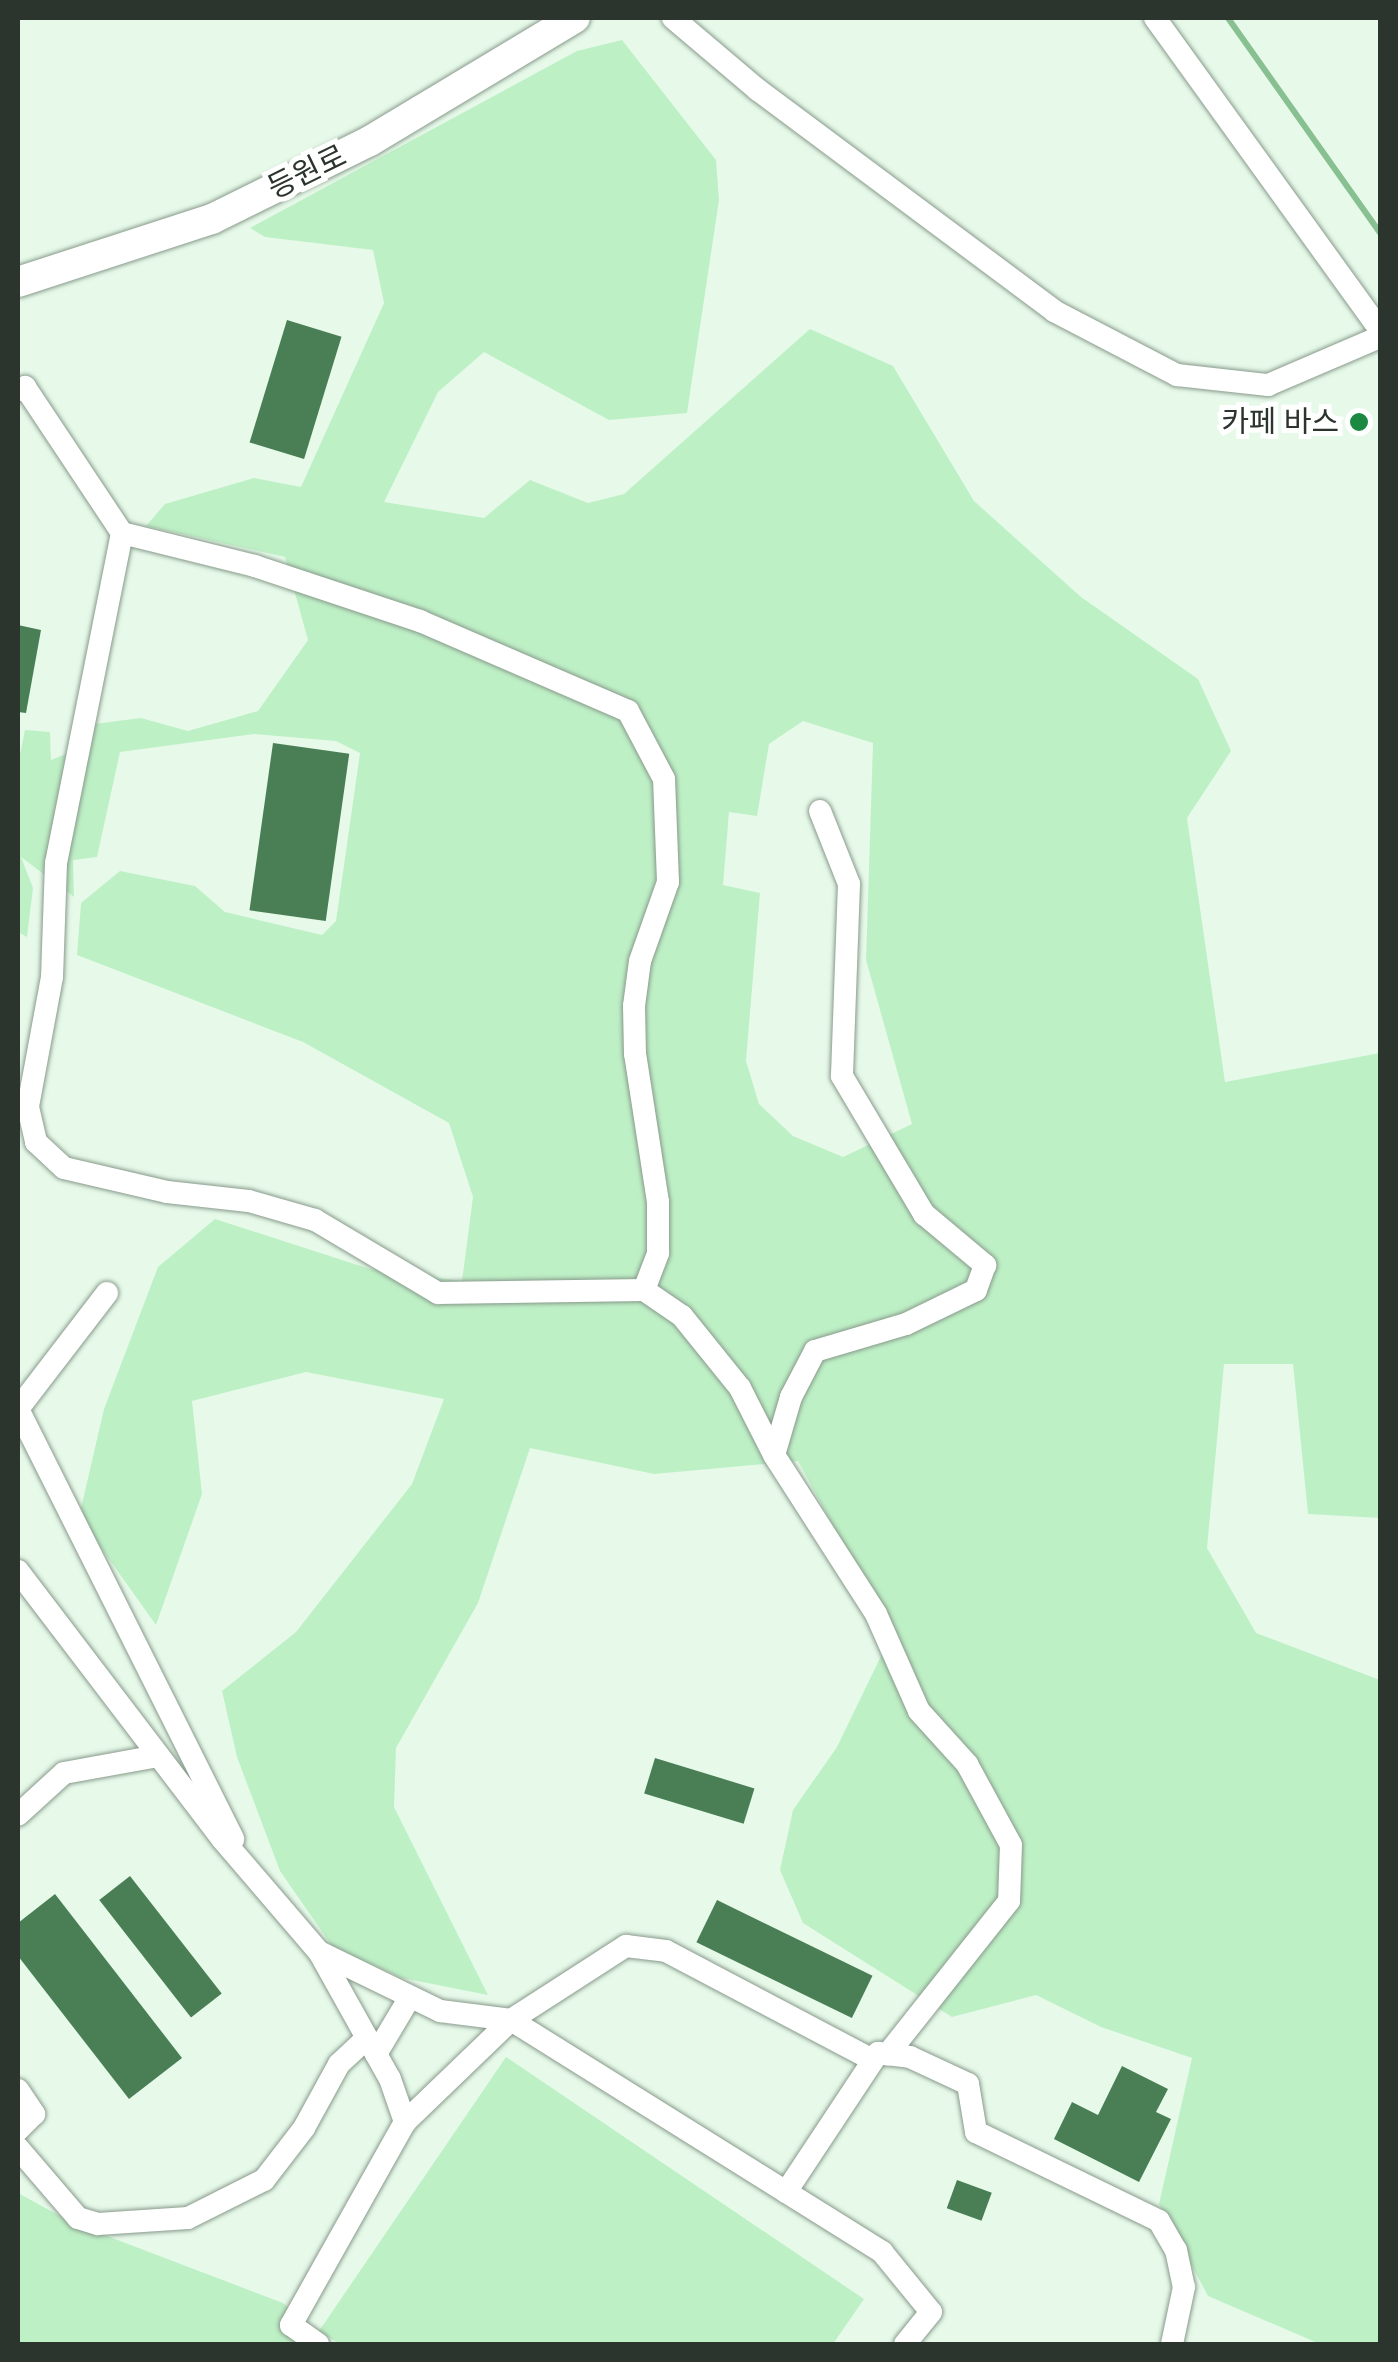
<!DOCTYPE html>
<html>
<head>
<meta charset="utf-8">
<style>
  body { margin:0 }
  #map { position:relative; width:1398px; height:2362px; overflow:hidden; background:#e7faea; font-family:Roboto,"Noto Sans KR",sans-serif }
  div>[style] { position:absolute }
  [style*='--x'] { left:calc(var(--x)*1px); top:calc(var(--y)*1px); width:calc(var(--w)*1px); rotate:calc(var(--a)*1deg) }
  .green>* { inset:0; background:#bef0c6 }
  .stream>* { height:6px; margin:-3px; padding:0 3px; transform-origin:3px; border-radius:3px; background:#88c092 }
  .building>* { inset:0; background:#4a7f55; transform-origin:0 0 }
  .roads { filter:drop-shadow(0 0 2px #889a8b) drop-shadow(0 0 2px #889a8b) }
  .minor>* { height:22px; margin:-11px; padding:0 11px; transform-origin:11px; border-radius:11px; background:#fff }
  .major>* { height:30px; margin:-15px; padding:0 15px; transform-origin:15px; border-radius:15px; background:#fff }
  .dots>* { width:28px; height:28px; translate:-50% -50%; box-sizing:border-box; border:5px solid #fff; border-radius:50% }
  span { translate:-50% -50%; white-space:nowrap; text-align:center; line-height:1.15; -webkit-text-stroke:10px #fff; paint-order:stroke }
  .street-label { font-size:30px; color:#2c342e }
  .poi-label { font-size:30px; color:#2c342e }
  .right { translate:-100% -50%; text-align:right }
  .frame { position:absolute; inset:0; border:20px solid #2c342e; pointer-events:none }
</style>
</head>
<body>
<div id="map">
  <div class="green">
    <i style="clip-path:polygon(evenodd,622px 40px,716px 160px,719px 200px,687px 413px,609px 420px,484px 352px,438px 392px,384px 502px,484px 518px,530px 480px,588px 503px,624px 494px,810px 329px,893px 366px,974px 501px,1081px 597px,1198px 679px,1231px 751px,1187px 818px,1225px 1082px,1380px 1053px,1380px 1518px,1308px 1514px,1293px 1364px,1224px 1364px,1207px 1548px,1256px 1633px,1380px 1680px,1380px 2344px,1320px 2344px,1208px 2296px,1159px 2204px,1192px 2058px,1101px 2027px,1036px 1995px,952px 2017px,803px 1923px,780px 1870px,793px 1810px,837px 1747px,882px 1654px,856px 1568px,798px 1461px,654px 1474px,530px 1448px,478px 1603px,396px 1748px,394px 1807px,488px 1995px,402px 1978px,332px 1946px,280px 1871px,237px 1757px,222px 1691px,296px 1632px,412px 1484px,444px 1399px,306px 1372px,192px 1401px,202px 1494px,156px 1625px,79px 1517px,104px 1409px,158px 1267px,215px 1219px,370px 1269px,462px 1281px,473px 1197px,449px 1123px,303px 1042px,77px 955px,81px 903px,120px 871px,195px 886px,225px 912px,322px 935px,336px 921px,360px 753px,336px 741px,254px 734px,120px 752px,97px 857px,73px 860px,74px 897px,21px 857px,33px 888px,27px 937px,18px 932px,18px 764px,25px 730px,50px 732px,51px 760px,74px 751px,94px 724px,141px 718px,188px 731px,258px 711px,308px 640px,285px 557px,146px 526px,165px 504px,254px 478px,301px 487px,384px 303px,373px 250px,265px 237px,250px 228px,577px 51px,622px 40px,803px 721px,873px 743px,866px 960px,912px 1124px,843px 1157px,793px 1136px,759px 1104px,746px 1061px,760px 893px,723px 885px,729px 812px,757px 816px,769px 744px,803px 721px)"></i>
    <i style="clip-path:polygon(506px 2057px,864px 2299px,833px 2344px,339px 2344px,319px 2331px)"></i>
    <i style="clip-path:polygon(18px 2193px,73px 2223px,283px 2303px,332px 2344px,18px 2344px)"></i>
  </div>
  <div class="stream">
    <i style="--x:1228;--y:18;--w:263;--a:54.7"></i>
  </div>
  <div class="building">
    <i style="left:287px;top:320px;width:57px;height:128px;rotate:17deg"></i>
    <i style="clip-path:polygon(18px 625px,41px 630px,26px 713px,18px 712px)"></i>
    <i style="left:273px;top:743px;width:77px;height:169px;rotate:8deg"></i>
    <i style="left:655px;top:1758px;width:104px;height:37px;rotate:17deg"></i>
    <i style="left:130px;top:1876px;width:149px;height:39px;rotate:52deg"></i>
    <i style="clip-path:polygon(55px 1894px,182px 2058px,129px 2099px,18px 1956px,18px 1923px)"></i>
    <i style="left:717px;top:1900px;width:173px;height:47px;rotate:26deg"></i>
    <i style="clip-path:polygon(1122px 2066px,1168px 2089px,1156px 2112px,1171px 2119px,1139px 2182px,1054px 2139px,1072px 2102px,1098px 2115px)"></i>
    <i style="left:957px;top:2180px;width:37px;height:30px;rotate:20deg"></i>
  </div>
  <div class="roads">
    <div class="minor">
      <i style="--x:673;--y:18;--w:111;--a:40.3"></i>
      <i style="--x:758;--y:90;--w:369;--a:36.7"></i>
      <i style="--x:1054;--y:311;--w:139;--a:27.5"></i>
      <i style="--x:1177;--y:375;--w:92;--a:6.3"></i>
      <i style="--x:1268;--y:385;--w:122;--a:-23.2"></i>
      <i style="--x:1155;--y:18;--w:385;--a:54.2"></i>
      <i style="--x:18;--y:390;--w:8;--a:-23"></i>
      <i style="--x:25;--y:387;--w:175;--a:56.4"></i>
      <i style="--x:820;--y:811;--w:79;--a:68.3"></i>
      <i style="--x:849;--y:884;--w:192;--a:92.1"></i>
      <i style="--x:842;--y:1076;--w:161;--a:59.3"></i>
      <i style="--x:924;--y:1214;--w:80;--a:39.9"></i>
      <i style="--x:985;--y:1265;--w:27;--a:110"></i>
      <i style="--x:976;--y:1290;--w:78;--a:154.1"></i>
      <i style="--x:906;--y:1324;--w:95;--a:163.5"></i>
      <i style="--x:815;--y:1351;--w:52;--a:117.6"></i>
      <i style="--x:791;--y:1397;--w:60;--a:106.3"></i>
      <i style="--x:774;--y:1455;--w:189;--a:57.3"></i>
      <i style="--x:876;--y:1614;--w:106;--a:66.1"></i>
      <i style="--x:919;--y:1711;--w:72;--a:47.8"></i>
      <i style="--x:967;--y:1764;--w:92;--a:61.5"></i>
      <i style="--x:1011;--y:1845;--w:56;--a:92"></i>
      <i style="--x:1009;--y:1901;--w:196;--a:128.4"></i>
      <i style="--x:644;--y:1290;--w:40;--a:-69"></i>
      <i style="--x:658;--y:1253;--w:51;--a:-90"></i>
      <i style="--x:658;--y:1202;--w:150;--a:-98.8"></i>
      <i style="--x:635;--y:1054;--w:48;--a:-91.2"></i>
      <i style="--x:634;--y:1006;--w:45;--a:-82.4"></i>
      <i style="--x:640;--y:961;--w:84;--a:-70.5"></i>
      <i style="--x:668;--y:882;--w:103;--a:-92.2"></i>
      <i style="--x:664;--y:779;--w:77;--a:-117.9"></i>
      <i style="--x:628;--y:711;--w:227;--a:-156.6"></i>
      <i style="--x:420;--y:621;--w:174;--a:-161.6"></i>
      <i style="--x:255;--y:566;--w:137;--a:-166.1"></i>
      <i style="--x:122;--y:533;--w:337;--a:101.3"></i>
      <i style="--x:56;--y:863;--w:114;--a:92"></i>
      <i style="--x:52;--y:977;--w:132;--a:100.5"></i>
      <i style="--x:28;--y:1107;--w:36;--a:77"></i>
      <i style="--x:36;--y:1142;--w:38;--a:43"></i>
      <i style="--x:64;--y:1168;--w:106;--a:13.1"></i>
      <i style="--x:167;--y:1192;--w:82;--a:6.3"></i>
      <i style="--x:249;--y:1201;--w:69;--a:16.1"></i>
      <i style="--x:315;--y:1220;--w:143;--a:30.7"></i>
      <i style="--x:438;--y:1293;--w:206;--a:-0.8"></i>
      <i style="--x:644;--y:1290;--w:46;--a:34.4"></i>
      <i style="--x:682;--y:1316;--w:92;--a:51.1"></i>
      <i style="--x:740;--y:1388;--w:75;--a:63.1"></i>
      <i style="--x:107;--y:1293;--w:146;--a:127.5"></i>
      <i style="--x:18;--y:1409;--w:481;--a:63.4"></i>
      <i style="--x:18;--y:1571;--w:338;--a:52.7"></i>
      <i style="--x:223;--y:1840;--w:148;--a:49.4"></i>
      <i style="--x:319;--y:1952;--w:145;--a:60.8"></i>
      <i style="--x:390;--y:2079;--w:46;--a:70.8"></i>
      <i style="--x:405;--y:2122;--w:233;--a:119.3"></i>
      <i style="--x:291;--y:2325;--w:33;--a:35"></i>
      <i style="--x:18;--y:1815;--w:62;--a:-42.4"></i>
      <i style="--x:64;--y:1773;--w:96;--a:-10.3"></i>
      <i style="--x:319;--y:1952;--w:135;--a:26"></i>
      <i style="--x:440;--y:2011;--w:72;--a:7.2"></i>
      <i style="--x:511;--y:2020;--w:438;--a:32"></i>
      <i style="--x:882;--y:2252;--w:77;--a:50.8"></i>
      <i style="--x:931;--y:2312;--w:41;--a:129.1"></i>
      <i style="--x:376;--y:2054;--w:66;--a:-59.2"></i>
      <i style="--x:18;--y:2090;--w:29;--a:56"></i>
      <i style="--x:34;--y:2114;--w:23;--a:135"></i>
      <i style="--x:405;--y:2122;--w:147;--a:-43.9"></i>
      <i style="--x:511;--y:2020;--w:137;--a:-32.8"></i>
      <i style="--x:626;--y:1946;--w:40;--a:7.1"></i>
      <i style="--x:666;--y:1951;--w:234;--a:27.8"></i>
      <i style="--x:18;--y:2148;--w:92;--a:49.4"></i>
      <i style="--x:78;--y:2218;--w:21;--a:17"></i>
      <i style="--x:98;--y:2224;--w:90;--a:-3.8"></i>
      <i style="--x:188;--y:2218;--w:85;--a:-26.6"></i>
      <i style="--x:264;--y:2180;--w:66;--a:-52.4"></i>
      <i style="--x:304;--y:2128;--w:73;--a:-61.3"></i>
      <i style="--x:339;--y:2064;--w:38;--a:-43"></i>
      <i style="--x:786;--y:2192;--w:167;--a:-56.5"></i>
      <i style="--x:878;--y:2053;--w:32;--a:7"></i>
      <i style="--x:910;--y:2057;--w:64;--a:25"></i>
      <i style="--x:968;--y:2084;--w:49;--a:80.5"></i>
      <i style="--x:976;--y:2132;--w:203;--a:25.9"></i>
      <i style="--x:1159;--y:2221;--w:34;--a:60"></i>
      <i style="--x:1176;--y:2250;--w:38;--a:78"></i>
      <i style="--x:1184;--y:2287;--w:58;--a:101.9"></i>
    </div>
    <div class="major">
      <i style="--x:18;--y:282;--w:204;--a:-18"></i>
      <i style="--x:212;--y:219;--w:176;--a:-26.3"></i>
      <i style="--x:370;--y:141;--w:239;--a:-31"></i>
    </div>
  </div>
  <div class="dots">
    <i style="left:1359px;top:422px;background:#1b8941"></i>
  </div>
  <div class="street-label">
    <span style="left:307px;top:172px;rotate:-26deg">등원로</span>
  </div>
  <div class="poi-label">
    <span class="right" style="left:1339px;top:422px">카페 바스</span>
  </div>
  <div class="frame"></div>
</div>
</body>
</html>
